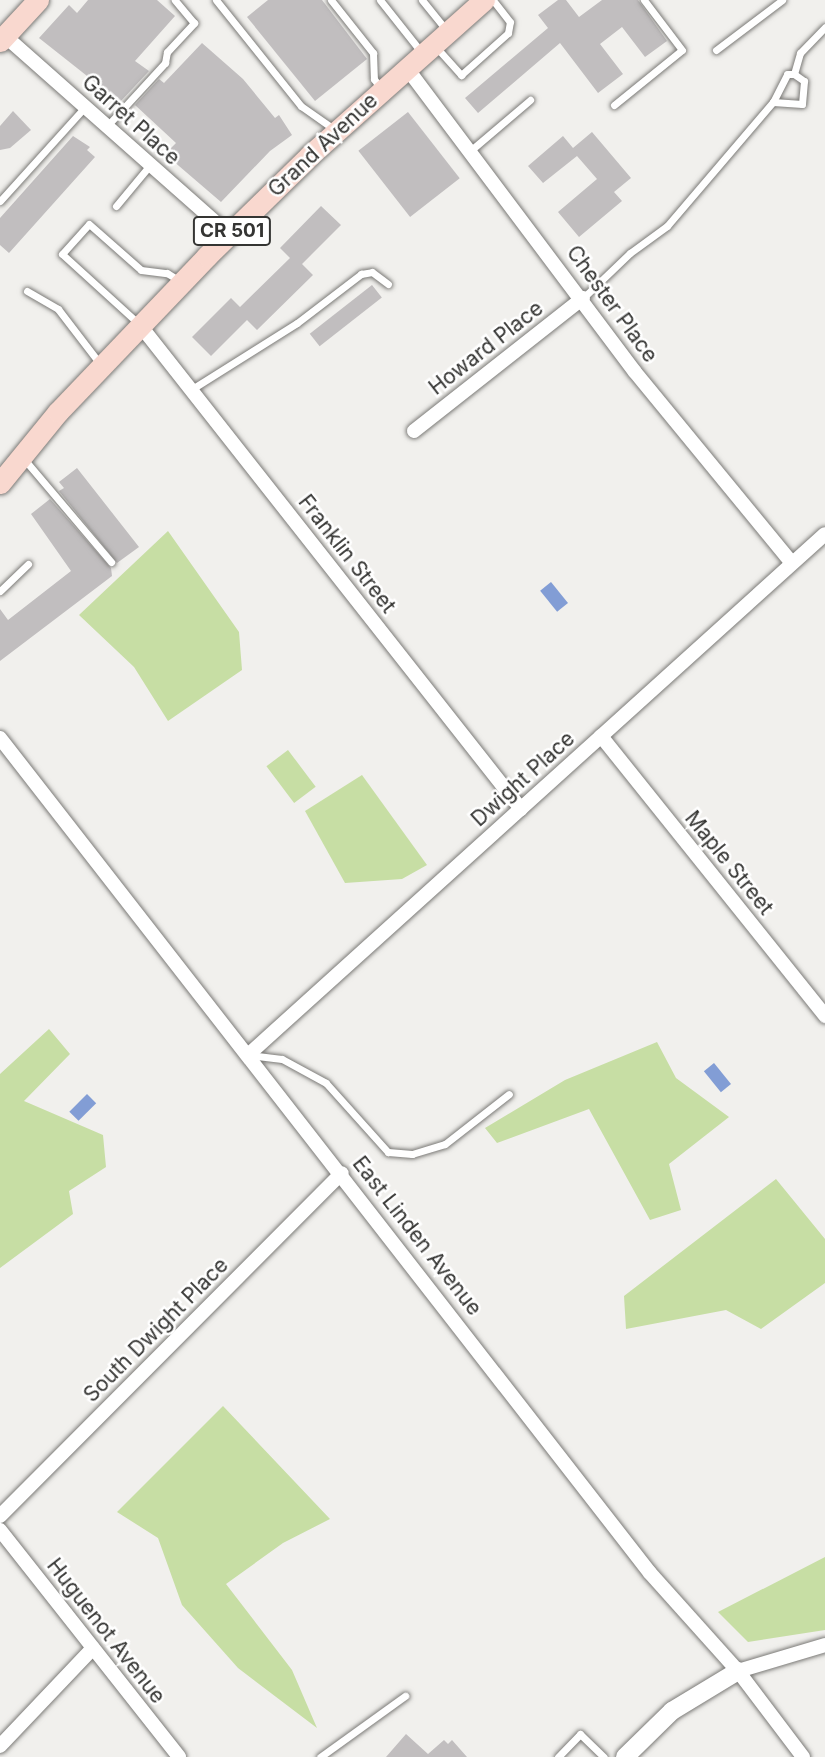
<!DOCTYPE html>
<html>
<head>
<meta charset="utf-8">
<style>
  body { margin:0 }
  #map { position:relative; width:825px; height:1757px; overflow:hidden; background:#f1f0ed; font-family:Inter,sans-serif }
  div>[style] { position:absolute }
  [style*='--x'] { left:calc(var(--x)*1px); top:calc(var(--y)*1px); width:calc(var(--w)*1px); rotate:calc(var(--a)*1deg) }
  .green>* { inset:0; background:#c7dea4; transform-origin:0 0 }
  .water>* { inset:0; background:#829dd5; transform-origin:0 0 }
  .building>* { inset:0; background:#c1bebf; transform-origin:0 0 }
  .roads { filter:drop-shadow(0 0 2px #7b7a77) drop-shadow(0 0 2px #7b7a77) }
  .service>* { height:7px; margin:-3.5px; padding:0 3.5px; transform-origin:3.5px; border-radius:3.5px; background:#fff }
  .minor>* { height:14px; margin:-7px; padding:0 7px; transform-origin:7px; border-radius:7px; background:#fff }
  .tertiary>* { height:18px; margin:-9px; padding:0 9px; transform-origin:9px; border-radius:9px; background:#fff }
  .primary>* { height:21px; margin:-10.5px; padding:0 10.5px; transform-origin:10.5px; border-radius:10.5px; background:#f9d8cf }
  span { translate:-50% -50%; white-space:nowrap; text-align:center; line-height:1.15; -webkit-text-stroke:5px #fff; paint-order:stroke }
  .shield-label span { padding:2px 5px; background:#fff; border:2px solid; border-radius:5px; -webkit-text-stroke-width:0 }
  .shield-label { font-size:19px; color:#353533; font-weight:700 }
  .street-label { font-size:21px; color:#353533 }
</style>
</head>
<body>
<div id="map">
  <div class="green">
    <i style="clip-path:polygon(168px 531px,239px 632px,242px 670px,168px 721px,134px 667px,79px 615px)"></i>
    <i style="left:288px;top:750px;width:46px;height:27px;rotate:53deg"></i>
    <i style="clip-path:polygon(362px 775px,427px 865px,402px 879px,345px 883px,305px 811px)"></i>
    <i style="clip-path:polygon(49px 1029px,70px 1054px,24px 1101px,103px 1135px,106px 1167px,69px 1191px,73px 1214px,0 1268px,0 1074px)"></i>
    <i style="clip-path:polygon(657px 1042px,676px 1078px,729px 1117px,669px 1164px,681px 1210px,650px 1220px,589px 1109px,497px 1143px,485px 1128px,565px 1080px)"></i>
    <i style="clip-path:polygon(776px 1179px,825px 1239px,825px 1283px,761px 1329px,726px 1310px,626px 1329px,624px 1296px)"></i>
    <i style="clip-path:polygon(223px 1406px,330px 1519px,283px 1543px,226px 1584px,292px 1670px,317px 1728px,238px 1668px,182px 1605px,158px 1538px,117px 1512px)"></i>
    <i style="clip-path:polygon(825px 1557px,825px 1630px,748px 1642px,718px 1612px)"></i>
  </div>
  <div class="water">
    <i style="left:551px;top:582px;width:27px;height:14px;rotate:51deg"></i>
    <i style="left:714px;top:1063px;width:27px;height:13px;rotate:51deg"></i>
    <i style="left:87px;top:1094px;width:13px;height:25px;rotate:45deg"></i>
  </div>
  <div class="building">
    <i style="clip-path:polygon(88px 0,157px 0,175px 16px,135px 61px,149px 71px,120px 102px,39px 38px,69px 5px,77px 13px)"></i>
    <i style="clip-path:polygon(268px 0,322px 0,367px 59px,315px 101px,247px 17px)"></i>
    <i style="clip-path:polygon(558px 0,566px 0,579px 17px,602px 0,638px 0,667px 41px,645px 57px,622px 27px,600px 44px,623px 74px,598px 93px,560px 43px,478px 113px,465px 98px,548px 28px,538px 15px)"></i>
    <i style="clip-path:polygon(202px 43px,243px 79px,275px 118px,279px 115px,292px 135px,270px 151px,221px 202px,165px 154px,176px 143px,135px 105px,159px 79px,164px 83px)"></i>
    <i style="clip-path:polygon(13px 111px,31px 130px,10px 148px,0 150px,0 126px)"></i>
    <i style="left:408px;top:112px;width:84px;height:63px;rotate:52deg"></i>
    <i style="clip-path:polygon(592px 132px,631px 178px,614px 192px,622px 201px,579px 237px,558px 212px,597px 179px,577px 156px,543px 183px,528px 166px,563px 136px,573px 148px)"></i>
    <i style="clip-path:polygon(73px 136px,90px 147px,87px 150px,95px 157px,9px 253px,0 245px,0 218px)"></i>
    <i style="clip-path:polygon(321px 206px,341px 225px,302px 264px,313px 275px,257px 330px,247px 320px,211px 356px,192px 337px,231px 298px,240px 307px,290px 258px,280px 248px)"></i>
    <i style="left:372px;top:285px;width:16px;height:79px;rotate:52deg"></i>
    <i style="clip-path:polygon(77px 468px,139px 547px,117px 563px,59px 491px,64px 488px,59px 482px)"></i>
    <i style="clip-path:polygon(50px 499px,111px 568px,112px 576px,0 661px,0 609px,8px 620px,71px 571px,31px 514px)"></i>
    <i style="clip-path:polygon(406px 1734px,428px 1754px,444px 1740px,448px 1744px,452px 1740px,467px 1757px,386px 1757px)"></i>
  </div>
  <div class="roads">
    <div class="service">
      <i style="--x:216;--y:0;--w:136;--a:51.3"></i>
      <i style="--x:301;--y:106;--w:42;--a:35.2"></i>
      <i style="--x:331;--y:0;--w:68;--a:51.6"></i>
      <i style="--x:373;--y:53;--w:26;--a:88"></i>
      <i style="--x:374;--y:79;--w:12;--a:55"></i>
      <i style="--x:380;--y:0;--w:68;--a:51.6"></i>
      <i style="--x:422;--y:0;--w:40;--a:51"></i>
      <i style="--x:436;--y:47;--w:38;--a:48"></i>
      <i style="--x:461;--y:75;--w:63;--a:-41.8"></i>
      <i style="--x:508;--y:33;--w:11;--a:-80"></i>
      <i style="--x:510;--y:22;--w:28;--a:-128"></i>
      <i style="--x:716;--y:50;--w:83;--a:-37.1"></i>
      <i style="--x:794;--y:74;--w:22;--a:-74"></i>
      <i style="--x:800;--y:53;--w:36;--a:-46"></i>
      <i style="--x:773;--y:102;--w:29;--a:4"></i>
      <i style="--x:802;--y:104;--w:23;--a:-85"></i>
      <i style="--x:804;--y:81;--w:12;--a:-145"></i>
      <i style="--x:614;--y:105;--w:87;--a:-39"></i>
      <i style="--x:682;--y:50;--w:63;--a:-127.2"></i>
      <i style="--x:107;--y:126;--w:86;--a:-47.4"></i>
      <i style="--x:165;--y:63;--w:11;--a:-80"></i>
      <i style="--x:167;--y:52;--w:40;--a:-47"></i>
      <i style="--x:194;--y:23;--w:30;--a:-130"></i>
      <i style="--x:470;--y:151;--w:79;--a:-40.4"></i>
      <i style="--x:0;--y:201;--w:127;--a:-47.9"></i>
      <i style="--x:116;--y:206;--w:53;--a:-50.3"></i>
      <i style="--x:27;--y:291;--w:36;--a:30"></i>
      <i style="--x:58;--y:309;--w:71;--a:52.5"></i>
      <i style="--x:583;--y:298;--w:65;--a:-43.8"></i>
      <i style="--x:630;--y:253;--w:46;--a:-36.1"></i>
      <i style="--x:667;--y:226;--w:163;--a:-49.5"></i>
      <i style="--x:773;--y:102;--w:31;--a:-63"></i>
      <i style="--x:787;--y:74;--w:7;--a:0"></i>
      <i style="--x:139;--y:324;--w:104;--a:-137.7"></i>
      <i style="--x:62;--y:254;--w:40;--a:-48"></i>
      <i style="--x:89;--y:224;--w:69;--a:41.5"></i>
      <i style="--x:141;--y:270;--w:26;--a:7"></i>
      <i style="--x:167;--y:273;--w:13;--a:32"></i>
      <i style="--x:192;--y:389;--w:124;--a:-32.2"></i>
      <i style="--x:297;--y:323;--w:81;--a:-37.4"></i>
      <i style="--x:361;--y:274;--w:11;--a:-10"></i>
      <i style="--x:372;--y:272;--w:20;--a:37"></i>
      <i style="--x:24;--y:459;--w:135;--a:49.8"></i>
      <i style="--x:0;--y:591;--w:39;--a:-44"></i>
      <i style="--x:249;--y:1055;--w:33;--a:7"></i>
      <i style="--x:282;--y:1059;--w:50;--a:28.6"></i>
      <i style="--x:326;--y:1083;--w:93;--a:48.1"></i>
      <i style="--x:388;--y:1152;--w:24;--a:5"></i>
      <i style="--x:412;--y:1154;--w:34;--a:-17"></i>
      <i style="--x:445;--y:1144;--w:81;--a:-38"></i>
      <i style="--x:320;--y:1757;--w:105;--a:-35.7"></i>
      <i style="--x:558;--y:1757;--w:32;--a:-46"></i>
      <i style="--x:580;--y:1734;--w:33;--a:44"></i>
    </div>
    <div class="minor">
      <i style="--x:5;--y:36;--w:299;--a:41.5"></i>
      <i style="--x:406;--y:67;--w:381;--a:53.1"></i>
      <i style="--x:635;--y:372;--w:244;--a:50.6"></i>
      <i style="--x:140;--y:325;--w:616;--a:51.79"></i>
      <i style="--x:414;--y:431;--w:215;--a:-38.2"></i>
      <i style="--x:601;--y:736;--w:359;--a:51.3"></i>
      <i style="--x:0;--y:738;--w:1058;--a:52.1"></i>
      <i style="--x:650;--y:1573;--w:132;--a:48.1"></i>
      <i style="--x:738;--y:1671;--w:108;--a:52.9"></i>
      <i style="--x:248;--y:1055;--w:777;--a:-42.08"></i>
      <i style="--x:0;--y:1516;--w:484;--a:-45.1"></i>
      <i style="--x:0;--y:1530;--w:289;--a:51.7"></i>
      <i style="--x:738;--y:1671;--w:91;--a:-16.6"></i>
      <i style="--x:0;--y:1746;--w:135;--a:-46.5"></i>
    </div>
    <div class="tertiary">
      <i style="--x:625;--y:1757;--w:66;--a:-44.4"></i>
      <i style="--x:672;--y:1711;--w:77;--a:-31.2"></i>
    </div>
    <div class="primary">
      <i style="--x:0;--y:41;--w:56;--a:-47.2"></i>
      <i style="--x:0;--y:483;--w:92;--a:-50.8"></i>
      <i style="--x:58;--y:412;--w:216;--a:-46.3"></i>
      <i style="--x:207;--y:256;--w:144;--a:-44.4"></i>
      <i style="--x:310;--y:155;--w:233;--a:-41.7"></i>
    </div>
  </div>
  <div class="shield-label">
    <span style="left:232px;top:231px">CR 501</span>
  </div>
  <div class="street-label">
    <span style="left:131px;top:120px;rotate:42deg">Garret Place</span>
    <span style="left:323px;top:145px;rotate:-43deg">Grand Avenue</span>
    <span style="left:612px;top:304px;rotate:54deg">Chester Place</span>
    <span style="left:486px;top:348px;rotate:-38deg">Howard Place</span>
    <span style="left:347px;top:554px;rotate:52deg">Franklin Street</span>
    <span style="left:523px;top:779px;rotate:-42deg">Dwight Place</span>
    <span style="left:729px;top:863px;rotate:51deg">Maple Street</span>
    <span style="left:417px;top:1236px;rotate:52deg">East Linden Avenue</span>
    <span style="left:156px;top:1330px;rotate:-45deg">South Dwight Place</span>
    <span style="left:106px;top:1631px;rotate:52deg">Huguenot Avenue</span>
  </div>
</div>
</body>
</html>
